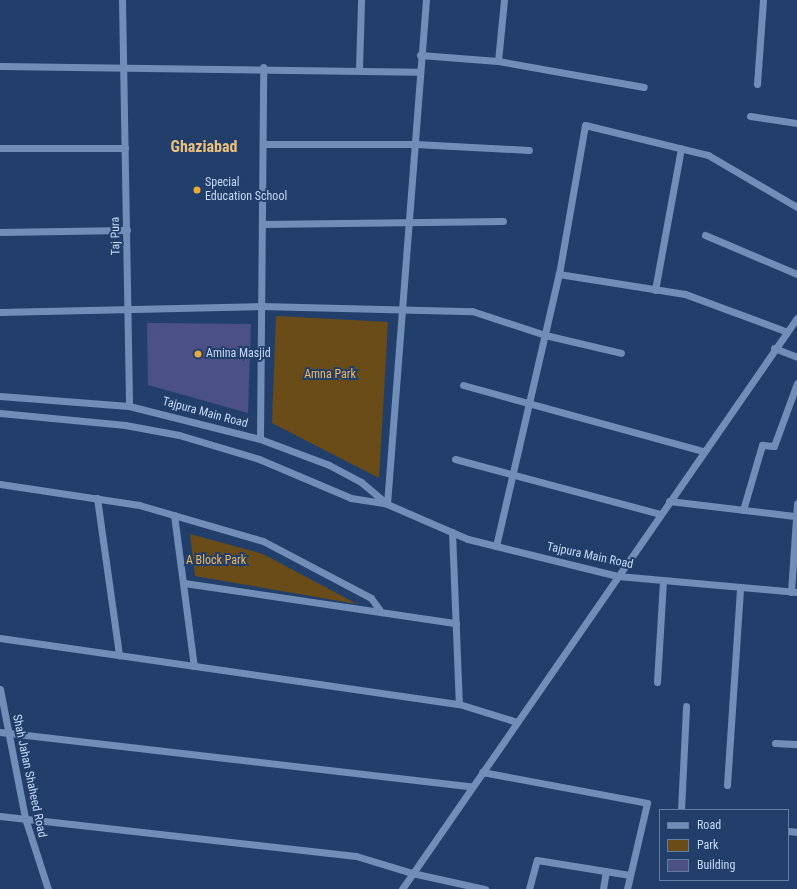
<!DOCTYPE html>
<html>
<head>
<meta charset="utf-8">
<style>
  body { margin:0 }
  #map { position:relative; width:797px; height:889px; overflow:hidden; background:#223f6b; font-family:"Roboto Condensed",sans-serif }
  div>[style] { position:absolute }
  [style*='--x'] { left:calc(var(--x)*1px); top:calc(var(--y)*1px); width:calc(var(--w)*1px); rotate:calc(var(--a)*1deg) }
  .green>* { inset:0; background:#6a4c18 }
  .building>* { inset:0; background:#4c5185 }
  .minor>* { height:7px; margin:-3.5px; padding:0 3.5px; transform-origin:3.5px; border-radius:3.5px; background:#718eb8 }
  .dots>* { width:11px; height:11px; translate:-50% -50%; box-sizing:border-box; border:2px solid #223f6b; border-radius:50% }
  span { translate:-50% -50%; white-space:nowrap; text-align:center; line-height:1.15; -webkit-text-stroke:4px #223f6b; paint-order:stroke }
  .poi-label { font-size:12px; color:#c7d9f4 }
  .left { translate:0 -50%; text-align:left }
  .street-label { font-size:12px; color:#c7d9f4 }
  .park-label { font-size:12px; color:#f2b858 }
  .district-label { font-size:16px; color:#ecc07b; font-weight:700 }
  .legend { position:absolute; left:659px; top:809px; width:130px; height:72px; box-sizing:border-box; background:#223f6b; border:1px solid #647da2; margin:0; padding:5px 7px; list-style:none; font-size:12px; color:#c7d9f4 }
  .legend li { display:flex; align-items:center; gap:8px; height:20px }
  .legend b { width:20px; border:1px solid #647da2 }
</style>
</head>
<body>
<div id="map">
  <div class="green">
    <i style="clip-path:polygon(276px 316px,388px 322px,379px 478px,272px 423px)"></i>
    <i style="clip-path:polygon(190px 534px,263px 554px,357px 604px,195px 576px)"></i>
  </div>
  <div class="building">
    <i style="clip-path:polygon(147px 323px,251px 324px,248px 413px,148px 385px)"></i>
  </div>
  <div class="minor">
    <i style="--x:122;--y:0;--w:406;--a:89"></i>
    <i style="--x:420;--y:55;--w:78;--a:4.4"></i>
    <i style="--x:498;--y:61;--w:61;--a:-84.4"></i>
    <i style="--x:498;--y:61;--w:148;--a:10.1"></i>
    <i style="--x:0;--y:66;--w:418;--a:0.8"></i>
    <i style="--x:359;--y:69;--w:69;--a:-88.3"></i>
    <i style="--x:757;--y:84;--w:84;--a:-85.9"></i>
    <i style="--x:750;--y:116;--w:48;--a:8.5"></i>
    <i style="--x:265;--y:144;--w:150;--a:0"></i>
    <i style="--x:415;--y:144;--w:114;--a:3"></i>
    <i style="--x:0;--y:148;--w:125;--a:0"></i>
    <i style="--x:262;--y:224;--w:241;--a:-0.7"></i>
    <i style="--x:0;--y:232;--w:127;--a:-0.9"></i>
    <i style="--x:705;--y:235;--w:100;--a:23"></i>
    <i style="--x:655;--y:290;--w:144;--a:-79.6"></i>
    <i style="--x:0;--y:312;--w:261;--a:-1.3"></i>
    <i style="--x:261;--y:306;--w:211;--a:1.4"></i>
    <i style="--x:472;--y:311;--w:77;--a:18.2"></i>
    <i style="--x:545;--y:335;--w:78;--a:13.3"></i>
    <i style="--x:785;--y:331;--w:107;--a:-159.7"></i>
    <i style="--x:685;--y:294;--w:128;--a:-171"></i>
    <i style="--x:559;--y:274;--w:151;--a:-80.1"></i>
    <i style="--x:585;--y:125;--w:127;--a:13.7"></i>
    <i style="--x:708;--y:155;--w:103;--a:30.3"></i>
    <i style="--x:774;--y:348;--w:25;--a:21"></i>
    <i style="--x:463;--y:385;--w:249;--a:15.4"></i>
    <i style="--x:0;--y:396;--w:129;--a:4.4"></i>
    <i style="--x:129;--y:406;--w:135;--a:14.1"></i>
    <i style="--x:260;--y:439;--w:74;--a:20.6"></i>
    <i style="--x:329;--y:465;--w:36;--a:28"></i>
    <i style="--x:361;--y:482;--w:34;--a:40"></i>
    <i style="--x:387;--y:504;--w:88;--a:23.4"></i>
    <i style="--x:468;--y:539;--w:154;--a:13.9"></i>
    <i style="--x:618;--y:576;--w:180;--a:5.1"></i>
    <i style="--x:0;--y:413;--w:126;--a:5.5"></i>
    <i style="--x:125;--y:425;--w:55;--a:10.5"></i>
    <i style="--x:179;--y:435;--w:84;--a:16.7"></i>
    <i style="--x:259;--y:459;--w:100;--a:23"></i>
    <i style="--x:351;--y:498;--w:36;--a:9"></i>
    <i style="--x:260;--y:439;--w:372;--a:-89.5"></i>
    <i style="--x:455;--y:459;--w:212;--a:15"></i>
    <i style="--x:0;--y:484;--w:141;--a:8.6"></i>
    <i style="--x:139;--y:505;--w:129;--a:16.2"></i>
    <i style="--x:263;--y:541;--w:122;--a:27.8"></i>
    <i style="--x:371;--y:598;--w:14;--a:54"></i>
    <i style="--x:97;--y:498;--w:159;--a:82"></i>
    <i style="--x:669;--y:501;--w:126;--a:6.8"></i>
    <i style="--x:387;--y:504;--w:506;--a:-85.58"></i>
    <i style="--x:743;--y:510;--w:68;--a:-73.7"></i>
    <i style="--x:762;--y:445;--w:12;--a:5"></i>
    <i style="--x:774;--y:446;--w:67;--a:-69.9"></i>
    <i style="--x:174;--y:515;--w:152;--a:82.5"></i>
    <i style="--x:452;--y:532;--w:172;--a:87.7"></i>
    <i style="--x:496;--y:546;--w:279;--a:-77"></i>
    <i style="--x:184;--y:583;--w:275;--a:8.4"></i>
    <i style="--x:791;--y:592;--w:89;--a:-86.1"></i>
    <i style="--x:0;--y:638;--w:464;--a:8.2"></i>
    <i style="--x:459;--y:704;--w:61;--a:17.2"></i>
    <i style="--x:657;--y:682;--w:102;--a:-86.6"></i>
    <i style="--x:0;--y:689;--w:131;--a:79"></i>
    <i style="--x:25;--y:818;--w:75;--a:72.1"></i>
    <i style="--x:0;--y:732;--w:475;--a:6.6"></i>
    <i style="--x:775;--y:743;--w:22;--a:3"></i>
    <i style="--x:482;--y:772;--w:168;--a:10.6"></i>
    <i style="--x:647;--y:803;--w:88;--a:103.1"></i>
    <i style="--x:727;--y:785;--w:198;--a:-86.2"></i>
    <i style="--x:681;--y:810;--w:104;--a:-87.2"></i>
    <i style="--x:0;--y:816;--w:358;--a:6.4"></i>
    <i style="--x:356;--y:856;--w:59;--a:16.9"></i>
    <i style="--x:412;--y:873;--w:75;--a:12.4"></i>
    <i style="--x:788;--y:831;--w:9;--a:6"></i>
    <i style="--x:402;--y:889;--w:694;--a:-55.33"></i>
    <i style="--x:529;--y:889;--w:30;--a:-75"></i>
    <i style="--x:537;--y:860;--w:94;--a:9.2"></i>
    <i style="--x:603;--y:889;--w:18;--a:-81"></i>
  </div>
  <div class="dots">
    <i style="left:197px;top:190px;background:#e9aa38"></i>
    <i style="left:198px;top:354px;background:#e9aa38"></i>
  </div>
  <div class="poi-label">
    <span class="left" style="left:205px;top:190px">Special<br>Education School</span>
    <span class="left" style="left:206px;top:354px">Amina Masjid</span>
  </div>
  <div class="street-label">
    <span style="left:116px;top:236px;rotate:-91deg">Taj Pura</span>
    <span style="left:205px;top:413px;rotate:15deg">Tajpura Main Road</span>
    <span style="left:590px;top:556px;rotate:12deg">Tajpura Main Road</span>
    <span style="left:29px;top:776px;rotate:78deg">Shah Jahan Shaheed Road</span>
  </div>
  <div class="park-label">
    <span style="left:330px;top:375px">Amna Park</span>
    <span style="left:216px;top:561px">A Block Park</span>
  </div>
  <div class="district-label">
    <span style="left:204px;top:147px">Ghaziabad</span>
  </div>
  <ul class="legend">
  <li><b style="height:5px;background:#718eb8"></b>Road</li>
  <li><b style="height:11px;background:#6a4c18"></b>Park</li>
  <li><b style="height:11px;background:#4c5185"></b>Building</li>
  </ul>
</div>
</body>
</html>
